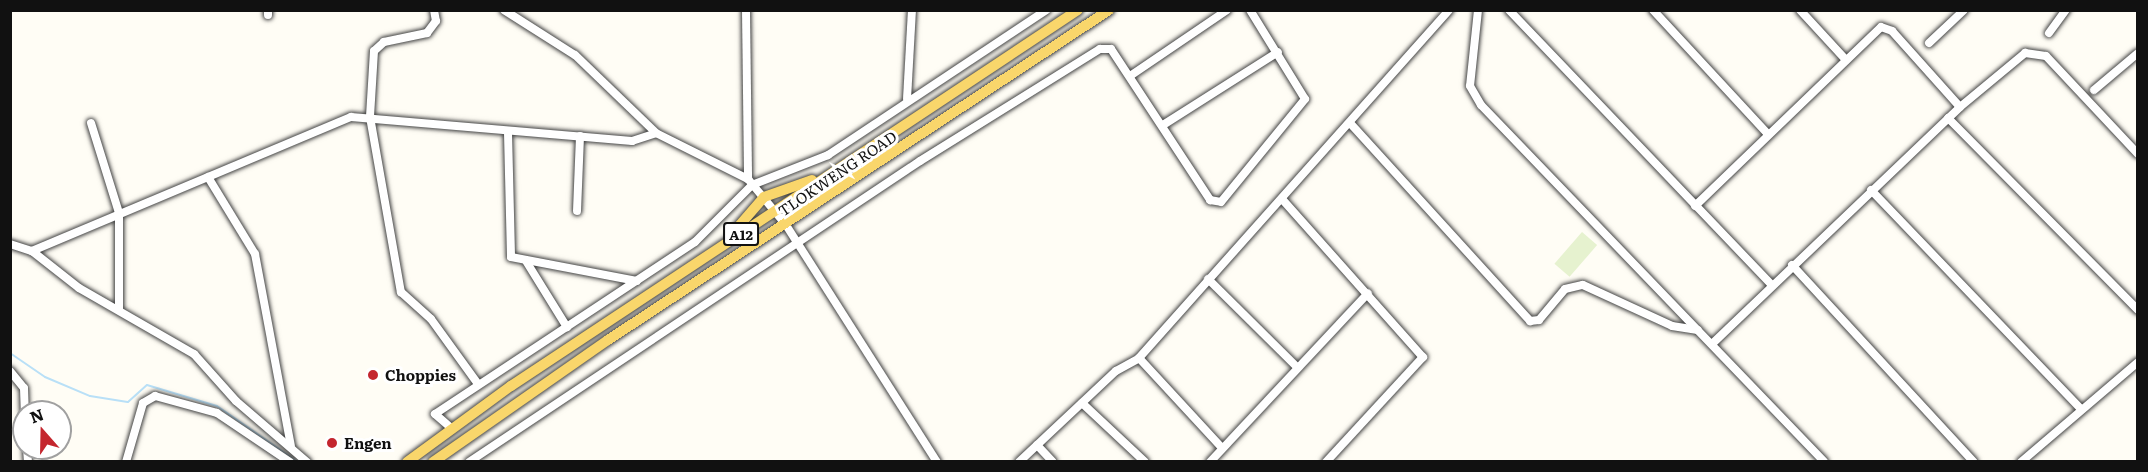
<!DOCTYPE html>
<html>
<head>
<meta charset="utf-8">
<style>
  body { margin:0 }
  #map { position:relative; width:2148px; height:472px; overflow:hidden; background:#fffdf5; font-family:Literata,serif }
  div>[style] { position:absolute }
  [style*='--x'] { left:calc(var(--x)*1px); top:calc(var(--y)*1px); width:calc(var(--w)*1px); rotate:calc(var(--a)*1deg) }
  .pitch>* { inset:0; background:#e6f2cf; transform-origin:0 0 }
  .stream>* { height:2px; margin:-1px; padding:0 1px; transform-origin:1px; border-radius:1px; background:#b9e0f7 }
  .roads { filter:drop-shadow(0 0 2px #444) drop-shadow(0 0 2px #444) }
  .minor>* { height:8px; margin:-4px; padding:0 4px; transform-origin:4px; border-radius:4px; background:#fff }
  .major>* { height:10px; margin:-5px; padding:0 5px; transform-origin:5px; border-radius:5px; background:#f9d66b }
  .dots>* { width:16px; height:16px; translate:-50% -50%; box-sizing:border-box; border:3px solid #fff; border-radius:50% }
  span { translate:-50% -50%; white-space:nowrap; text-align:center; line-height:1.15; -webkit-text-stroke:6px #fff; paint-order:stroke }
  .shield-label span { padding:2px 4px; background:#fff; border:2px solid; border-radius:4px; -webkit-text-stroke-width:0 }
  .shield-label { font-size:14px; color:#111; font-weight:700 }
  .street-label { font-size:15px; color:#111 }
  .poi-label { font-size:15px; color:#111; font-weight:700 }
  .left { translate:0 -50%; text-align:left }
  .frame { position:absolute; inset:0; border:12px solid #111; pointer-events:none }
  .north { position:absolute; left:12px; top:400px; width:60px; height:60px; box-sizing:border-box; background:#fff; border:2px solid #a0a0a0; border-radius:50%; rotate:340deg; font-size:16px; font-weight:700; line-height:24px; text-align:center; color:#111 }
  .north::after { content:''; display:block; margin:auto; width:21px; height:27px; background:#c4262e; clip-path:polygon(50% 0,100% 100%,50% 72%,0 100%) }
</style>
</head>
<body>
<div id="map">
  <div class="pitch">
    <i style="left:1582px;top:232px;width:20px;height:42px;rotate:41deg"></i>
  </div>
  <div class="stream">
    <i style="--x:10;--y:353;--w:42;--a:34.4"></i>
    <i style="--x:45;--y:377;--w:49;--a:22.9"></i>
    <i style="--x:90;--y:396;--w:38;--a:9"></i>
    <i style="--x:128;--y:402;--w:25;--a:-42"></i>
    <i style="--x:147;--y:385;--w:73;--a:16.7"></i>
    <i style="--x:217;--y:406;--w:98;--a:34.7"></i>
  </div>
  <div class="roads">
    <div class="minor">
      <i style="--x:268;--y:10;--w:5;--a:90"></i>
      <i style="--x:434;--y:10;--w:11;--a:80"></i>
      <i style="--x:436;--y:21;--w:15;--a:127"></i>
      <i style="--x:427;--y:33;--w:44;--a:168.2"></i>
      <i style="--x:384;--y:42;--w:13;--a:138"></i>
      <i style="--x:374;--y:51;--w:66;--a:93.5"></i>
      <i style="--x:370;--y:117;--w:178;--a:80"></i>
      <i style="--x:401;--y:292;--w:40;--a:42"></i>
      <i style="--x:431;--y:319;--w:80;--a:54.1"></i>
      <i style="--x:504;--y:10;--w:84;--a:32.4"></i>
      <i style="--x:575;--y:55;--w:112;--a:43.9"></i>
      <i style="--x:656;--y:133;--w:103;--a:26.6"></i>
      <i style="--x:748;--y:179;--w:60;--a:50.4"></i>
      <i style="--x:786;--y:225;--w:281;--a:57.5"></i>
      <i style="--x:746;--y:10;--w:169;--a:89.3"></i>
      <i style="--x:1478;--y:10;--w:76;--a:96"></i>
      <i style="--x:1470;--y:86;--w:22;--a:60"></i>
      <i style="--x:1481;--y:105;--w:495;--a:46.1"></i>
      <i style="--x:1509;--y:10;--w:379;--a:46.3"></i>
      <i style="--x:1653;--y:10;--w:169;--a:47.2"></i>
      <i style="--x:1800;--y:10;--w:68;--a:47.4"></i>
      <i style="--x:2049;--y:33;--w:29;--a:-54"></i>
      <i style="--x:1929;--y:43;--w:48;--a:-43.3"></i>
      <i style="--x:1130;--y:76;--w:117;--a:-34.2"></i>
      <i style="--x:2094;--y:90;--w:57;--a:-40.1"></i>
      <i style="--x:907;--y:99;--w:89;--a:-86.8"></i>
      <i style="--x:1948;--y:118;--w:270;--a:45.3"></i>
      <i style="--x:91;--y:123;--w:94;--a:72.7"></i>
      <i style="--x:119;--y:213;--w:96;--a:90"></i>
      <i style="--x:1350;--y:123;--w:268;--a:47.7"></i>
      <i style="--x:1530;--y:321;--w:9;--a:-6"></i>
      <i style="--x:1539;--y:320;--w:40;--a:-50"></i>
      <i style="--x:1565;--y:289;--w:18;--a:-13"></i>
      <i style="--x:1583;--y:285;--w:98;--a:24.7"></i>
      <i style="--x:1672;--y:326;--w:26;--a:9"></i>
      <i style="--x:1163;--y:125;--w:136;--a:-32.4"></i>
      <i style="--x:508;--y:133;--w:124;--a:88.6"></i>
      <i style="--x:511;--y:257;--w:128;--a:10.8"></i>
      <i style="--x:208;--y:177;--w:90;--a:58.6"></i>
      <i style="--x:255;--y:254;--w:195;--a:79.4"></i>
      <i style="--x:1871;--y:190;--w:303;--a:46.2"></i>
      <i style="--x:1282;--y:199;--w:212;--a:48.3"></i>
      <i style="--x:1423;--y:357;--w:143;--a:132.7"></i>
      <i style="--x:1695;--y:206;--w:258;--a:-43.9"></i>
      <i style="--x:1881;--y:27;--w:12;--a:20"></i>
      <i style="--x:1892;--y:31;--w:102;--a:48.2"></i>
      <i style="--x:577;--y:211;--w:75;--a:-87.7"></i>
      <i style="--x:10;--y:244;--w:23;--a:18"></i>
      <i style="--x:32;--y:251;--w:60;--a:38.2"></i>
      <i style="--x:79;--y:288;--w:133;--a:29.9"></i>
      <i style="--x:194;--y:354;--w:63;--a:48.2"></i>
      <i style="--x:236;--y:401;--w:94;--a:40.7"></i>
      <i style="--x:32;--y:251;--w:346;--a:-22.8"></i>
      <i style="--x:351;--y:117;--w:282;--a:4.9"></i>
      <i style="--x:632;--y:141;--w:25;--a:-18"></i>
      <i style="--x:526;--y:261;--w:78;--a:58.2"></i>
      <i style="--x:1792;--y:265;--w:268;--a:47.3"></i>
      <i style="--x:1208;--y:279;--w:125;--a:44.7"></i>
      <i style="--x:1712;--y:344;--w:343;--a:-43.7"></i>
      <i style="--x:1960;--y:107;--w:85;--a:-39.7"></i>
      <i style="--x:2025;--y:53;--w:21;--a:8"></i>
      <i style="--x:2046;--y:56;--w:134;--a:46.8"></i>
      <i style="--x:1139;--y:358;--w:122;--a:47.3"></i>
      <i style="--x:10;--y:371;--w:22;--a:51"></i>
      <i style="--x:24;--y:388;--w:24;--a:88"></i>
      <i style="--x:1082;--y:403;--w:86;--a:43.1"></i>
      <i style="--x:450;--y:427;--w:20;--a:-139"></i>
      <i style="--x:435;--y:414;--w:312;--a:-33.5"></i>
      <i style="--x:695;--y:242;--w:81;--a:-45"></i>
      <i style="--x:752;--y:185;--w:82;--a:-21.5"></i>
      <i style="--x:828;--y:155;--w:262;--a:-33.6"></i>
      <i style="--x:1037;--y:445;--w:23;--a:47"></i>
      <i style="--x:27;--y:448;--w:14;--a:86"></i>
      <i style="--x:126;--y:462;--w:61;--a:-73.9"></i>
      <i style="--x:143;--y:403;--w:14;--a:-30"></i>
      <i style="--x:155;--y:396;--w:64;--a:15.3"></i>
      <i style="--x:217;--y:413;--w:88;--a:33.9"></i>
      <i style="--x:469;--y:462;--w:542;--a:-33.72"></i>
      <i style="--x:920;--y:161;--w:212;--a:-31.9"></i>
      <i style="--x:1100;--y:49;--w:11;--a:0"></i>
      <i style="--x:1111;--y:49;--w:181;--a:56.7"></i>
      <i style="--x:1210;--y:200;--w:11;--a:10"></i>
      <i style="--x:1221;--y:202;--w:133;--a:-50.8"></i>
      <i style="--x:1305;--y:99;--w:105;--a:-121.7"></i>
      <i style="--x:1019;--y:462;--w:133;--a:-43.2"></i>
      <i style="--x:1116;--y:371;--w:26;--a:-29"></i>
      <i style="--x:1139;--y:358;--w:466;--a:-48.3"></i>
      <i style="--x:1210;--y:462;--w:231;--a:-46.9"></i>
      <i style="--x:2021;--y:462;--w:154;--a:-40.5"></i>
    </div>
    <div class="major">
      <i style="--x:732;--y:234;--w:49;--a:-49.1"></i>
      <i style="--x:764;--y:197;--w:51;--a:-19.5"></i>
      <i style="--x:407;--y:462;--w:129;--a:-36.2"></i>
      <i style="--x:511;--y:386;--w:680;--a:-33.55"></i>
      <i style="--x:433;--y:462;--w:213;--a:-34.9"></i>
      <i style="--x:608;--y:340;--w:600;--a:-33.37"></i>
    </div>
  </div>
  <div class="dots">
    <i style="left:373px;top:375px;background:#c4262e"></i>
    <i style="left:332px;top:443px;background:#c4262e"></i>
  </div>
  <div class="shield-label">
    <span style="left:741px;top:234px">A12</span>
  </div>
  <div class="street-label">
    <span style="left:837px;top:173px;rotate:-34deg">TLOKWENG ROAD</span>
  </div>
  <div class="poi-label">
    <span class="left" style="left:385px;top:375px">Choppies</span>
    <span class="left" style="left:344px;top:443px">Engen</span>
  </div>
  <div class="frame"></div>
  <div class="north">N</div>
</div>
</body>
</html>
